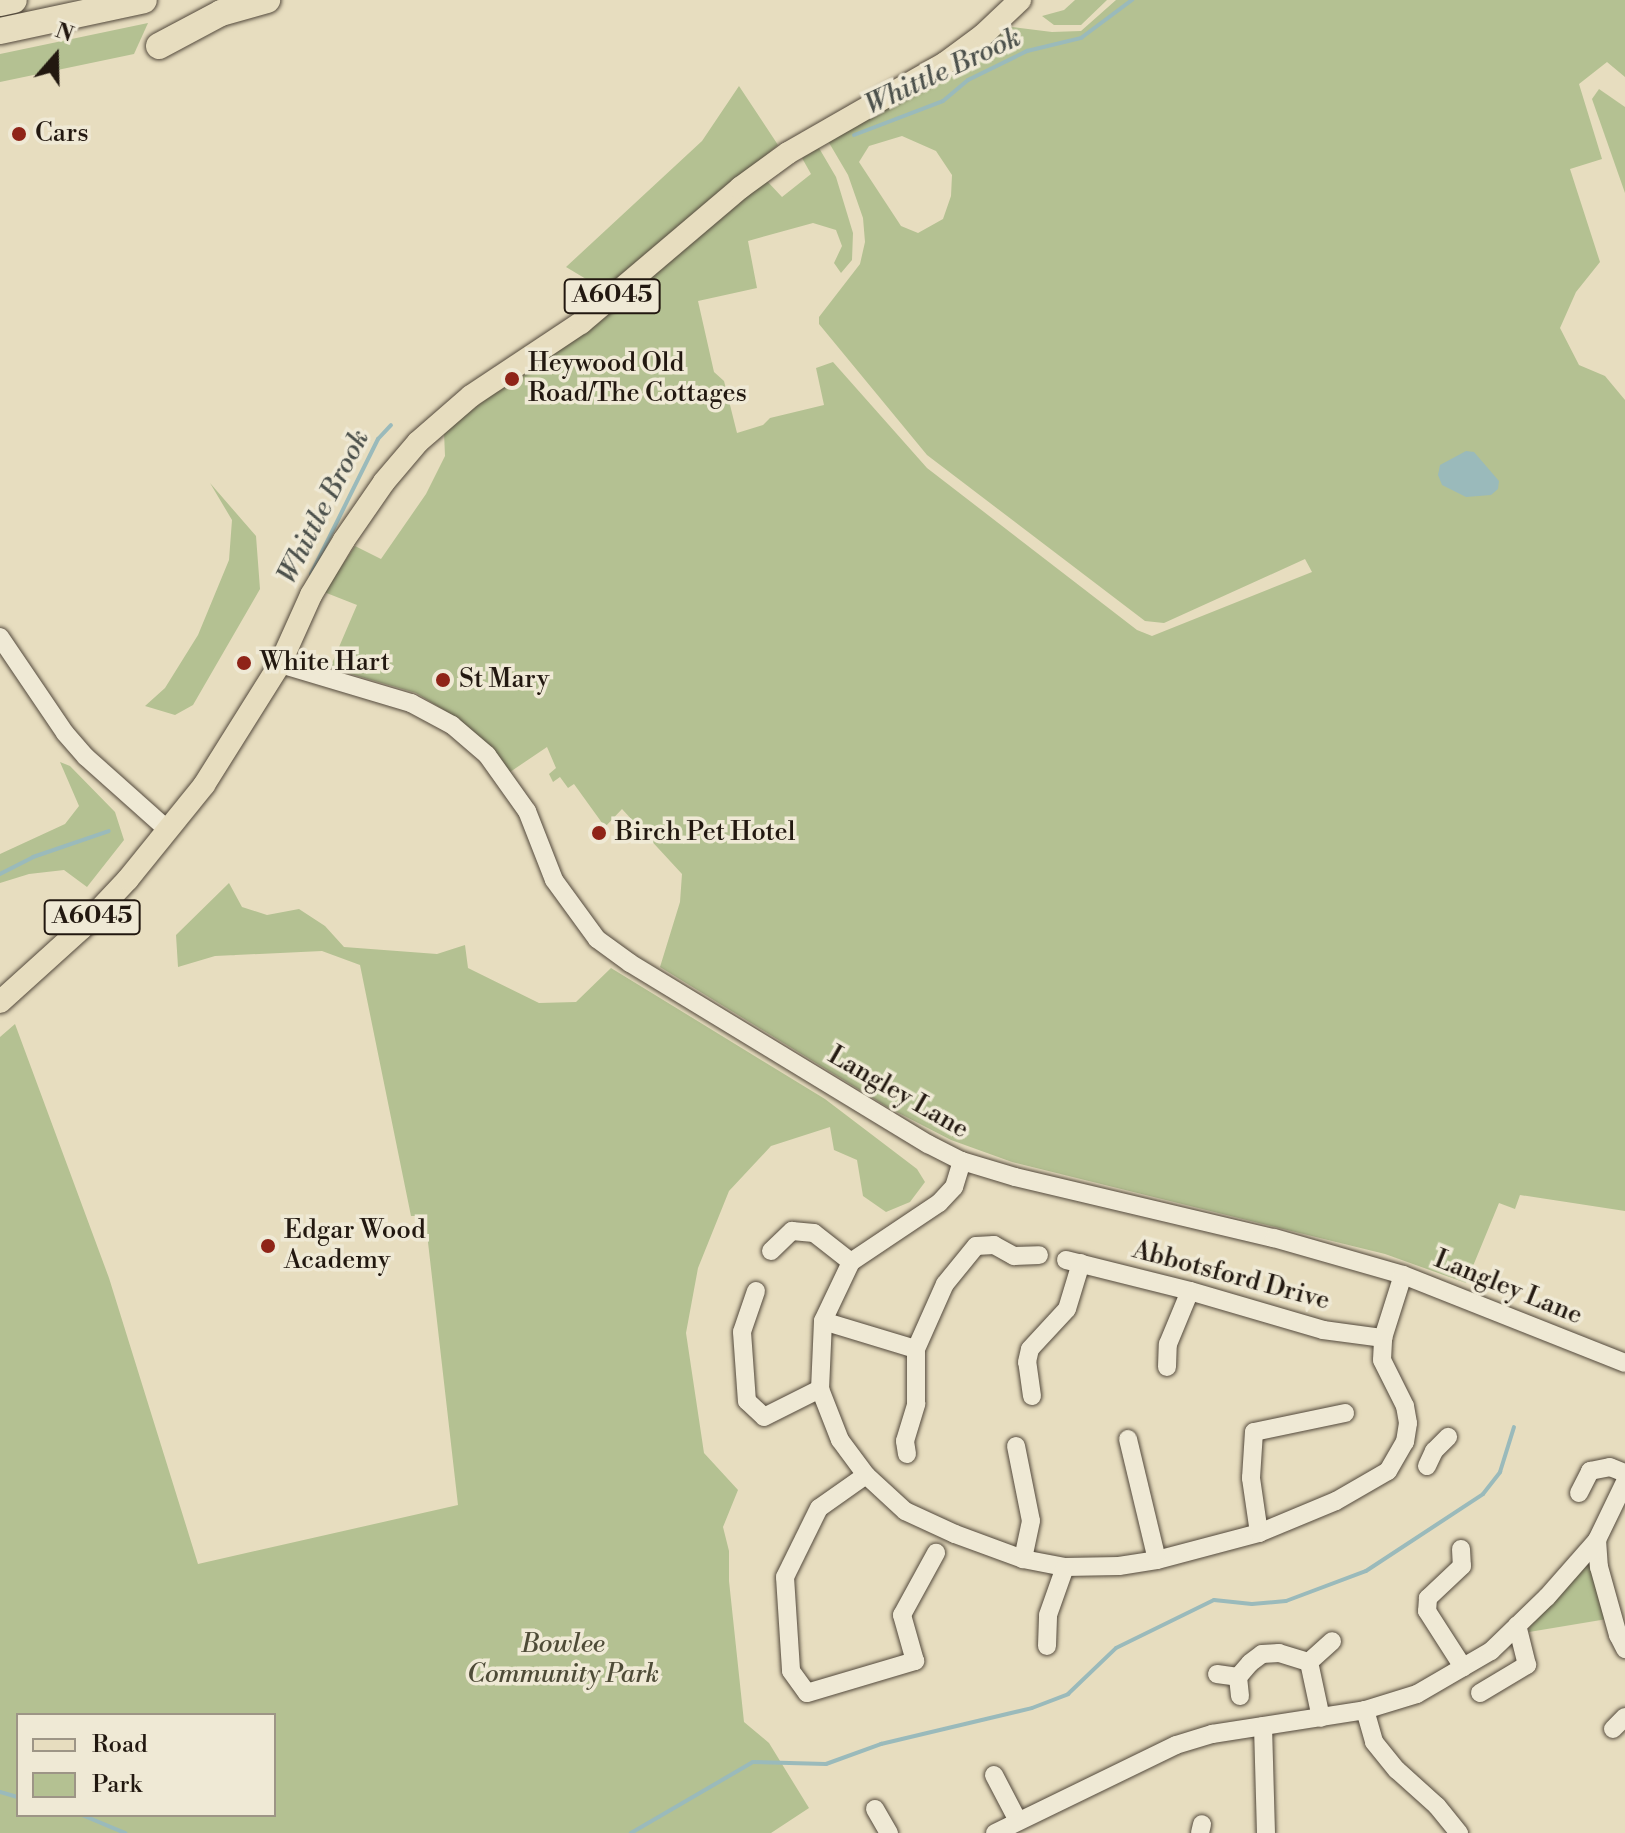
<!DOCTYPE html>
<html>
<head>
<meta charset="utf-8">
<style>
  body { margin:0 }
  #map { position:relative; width:1625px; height:1833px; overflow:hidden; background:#e7ddbf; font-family:"Libre Bodoni",serif }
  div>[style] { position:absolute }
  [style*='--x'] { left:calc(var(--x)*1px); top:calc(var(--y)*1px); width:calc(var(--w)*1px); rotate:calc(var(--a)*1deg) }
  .green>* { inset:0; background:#b4c192 }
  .water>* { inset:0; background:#9ababb }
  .stream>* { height:4px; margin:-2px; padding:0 2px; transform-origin:2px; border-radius:2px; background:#9ababb }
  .roads { filter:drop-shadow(0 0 2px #53493c) drop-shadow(0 0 2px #53493c) }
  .minor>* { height:18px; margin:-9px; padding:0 9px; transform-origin:9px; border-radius:9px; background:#efe9d5 }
  .major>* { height:22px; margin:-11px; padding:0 11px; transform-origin:11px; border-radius:11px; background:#e7ddbf }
  .highway>* { height:26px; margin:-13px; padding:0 13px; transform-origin:13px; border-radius:13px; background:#e7ddbf }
  .dots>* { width:22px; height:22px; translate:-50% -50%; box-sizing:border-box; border:4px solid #efe9d5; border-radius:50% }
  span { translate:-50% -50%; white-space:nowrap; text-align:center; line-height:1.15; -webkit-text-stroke:7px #efe9d5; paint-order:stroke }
  .shield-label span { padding:2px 6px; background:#efe9d5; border:2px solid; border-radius:6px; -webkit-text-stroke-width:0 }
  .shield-label { font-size:24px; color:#221810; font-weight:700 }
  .poi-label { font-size:26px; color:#221810 }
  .left { translate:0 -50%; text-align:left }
  .street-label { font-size:26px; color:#221810 }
  .park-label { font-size:26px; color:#4e4b37; font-style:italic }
  .water-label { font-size:28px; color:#4c514c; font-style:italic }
  .legend { position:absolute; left:16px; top:1713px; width:260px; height:104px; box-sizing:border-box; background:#efe9d5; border:2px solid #9d9586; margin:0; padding:10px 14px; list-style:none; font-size:24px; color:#221810 }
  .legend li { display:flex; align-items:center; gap:16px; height:40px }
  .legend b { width:40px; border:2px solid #9d9586 }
  .north { position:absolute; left:16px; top:16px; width:80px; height:80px; -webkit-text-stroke:6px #efe9d5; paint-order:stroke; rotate:20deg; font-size:22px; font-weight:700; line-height:32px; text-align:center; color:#221810 }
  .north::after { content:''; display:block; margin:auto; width:28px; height:36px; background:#221810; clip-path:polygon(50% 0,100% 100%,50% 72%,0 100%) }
</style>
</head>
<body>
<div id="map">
  <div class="green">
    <i style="clip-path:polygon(1075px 0,1107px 0,1081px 25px,1054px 25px,1042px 16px,1064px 10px)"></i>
    <i style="clip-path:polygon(evenodd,1116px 0,1625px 0,1625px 77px,1607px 62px,1579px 84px,1602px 159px,1570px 169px,1600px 262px,1576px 292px,1560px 328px,1579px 365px,1605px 376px,1625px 400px,1625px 1211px,1520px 1195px,1515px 1209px,1499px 1203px,1466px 1283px,1385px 1254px,1012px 1162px,951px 1140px,889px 1108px,660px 967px,680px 902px,682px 874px,622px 809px,605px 827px,574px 784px,568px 788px,560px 777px,553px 782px,549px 774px,556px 768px,547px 747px,510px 772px,491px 748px,457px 718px,416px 693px,330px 668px,357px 605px,324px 592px,355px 546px,381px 559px,426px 494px,445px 456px,444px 432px,766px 180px,782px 197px,811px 174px,802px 158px,819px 148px,836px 177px,853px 233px,852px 260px,841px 273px,834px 263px,842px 246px,836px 230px,813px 223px,748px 241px,757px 288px,698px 301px,714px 372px,724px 381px,737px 433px,763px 425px,770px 418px,824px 405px,816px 368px,833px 362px,927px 468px,1137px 630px,1152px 636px,1312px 572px,1305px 559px,1164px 623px,1145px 621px,927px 455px,819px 324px,819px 317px,860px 264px,865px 242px,863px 218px,848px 175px,828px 141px,1005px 26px,1052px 32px,1081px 31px,1116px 0,902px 136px,936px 151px,952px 175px,951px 196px,943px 219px,918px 233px,901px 226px,859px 162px,869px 146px,902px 136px)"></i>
    <i style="clip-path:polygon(148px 23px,134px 54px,0 82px,0 54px)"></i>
    <i style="clip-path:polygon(739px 86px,778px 145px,606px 291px,566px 267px,702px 141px)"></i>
    <i style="clip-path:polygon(1599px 89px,1625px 107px,1625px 193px,1592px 99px)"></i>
    <i style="clip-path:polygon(210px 483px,256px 536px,260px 589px,193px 705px,175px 715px,145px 706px,165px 688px,198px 635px,229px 560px,232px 520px)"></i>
    <i style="clip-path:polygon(60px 762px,70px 766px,115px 812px,124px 840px,87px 887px,64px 870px,29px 874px,0 883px,0 854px,65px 824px,79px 806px)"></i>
    <i style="clip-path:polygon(evenodd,229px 883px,242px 907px,267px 915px,299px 909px,325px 926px,344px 947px,437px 954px,465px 945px,468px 968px,539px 1003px,576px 1002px,611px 968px,825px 1099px,917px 1169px,925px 1182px,910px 1202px,886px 1212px,863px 1196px,857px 1160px,834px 1150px,830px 1127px,771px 1146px,729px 1191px,698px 1268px,686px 1333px,704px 1453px,738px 1490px,723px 1527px,729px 1551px,729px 1581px,744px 1722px,769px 1743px,809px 1808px,771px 1833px,0 1833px,0 1037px,15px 1024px,109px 1278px,198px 1564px,458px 1505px,425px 1216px,411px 1216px,360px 965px,322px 951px,215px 956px,178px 967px,176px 935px,229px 883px,274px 1715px,274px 1815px,18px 1815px,18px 1715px,274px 1715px)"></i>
    <i style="clip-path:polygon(1595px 1557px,1607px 1619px,1529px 1632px,1531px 1617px)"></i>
  </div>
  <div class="water">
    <i style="clip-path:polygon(1466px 451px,1474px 452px,1499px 481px,1498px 489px,1491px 495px,1466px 497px,1442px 485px,1438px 475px,1440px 465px)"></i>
  </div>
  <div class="stream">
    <i style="--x:854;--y:135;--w:95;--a:-20.9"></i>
    <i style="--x:943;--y:101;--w:33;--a:-40"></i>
    <i style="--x:968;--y:80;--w:66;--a:-26.2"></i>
    <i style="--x:1027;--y:51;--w:56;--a:-13.5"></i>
    <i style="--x:1081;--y:38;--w:64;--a:-36.7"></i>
    <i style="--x:311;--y:574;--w:151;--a:-63.6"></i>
    <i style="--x:378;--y:439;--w:19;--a:-47"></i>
    <i style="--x:0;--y:874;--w:37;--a:-27"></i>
    <i style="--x:33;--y:857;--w:80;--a:-18.9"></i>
    <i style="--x:0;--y:1792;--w:19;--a:16"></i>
    <i style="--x:82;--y:1815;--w:47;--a:22.7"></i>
    <i style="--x:631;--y:1833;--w:141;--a:-30.2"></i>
    <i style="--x:753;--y:1762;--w:73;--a:1.6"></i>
    <i style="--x:826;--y:1764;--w:59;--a:-20"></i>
    <i style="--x:881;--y:1744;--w:155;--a:-13.4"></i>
    <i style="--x:1032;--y:1708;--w:39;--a:-21"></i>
    <i style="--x:1068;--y:1694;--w:66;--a:-43.8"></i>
    <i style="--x:1116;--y:1648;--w:109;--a:-26.1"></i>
    <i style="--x:1214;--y:1600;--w:38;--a:6"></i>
    <i style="--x:1252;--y:1604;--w:34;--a:-5"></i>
    <i style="--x:1286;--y:1601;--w:85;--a:-20.6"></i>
    <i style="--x:1366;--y:1571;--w:140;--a:-33.3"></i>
    <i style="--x:1483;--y:1494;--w:28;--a:-52"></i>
    <i style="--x:1500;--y:1472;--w:47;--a:-72.7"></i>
  </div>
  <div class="roads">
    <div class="minor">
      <i style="--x:0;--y:637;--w:116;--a:55.9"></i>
      <i style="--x:65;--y:733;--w:32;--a:49"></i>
      <i style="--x:86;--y:757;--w:110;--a:41.7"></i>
      <i style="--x:280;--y:664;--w:137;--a:16.6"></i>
      <i style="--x:411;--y:703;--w:47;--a:28.2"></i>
      <i style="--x:452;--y:725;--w:46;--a:40.6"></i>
      <i style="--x:487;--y:755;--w:69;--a:54.5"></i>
      <i style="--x:527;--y:811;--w:74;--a:68.6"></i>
      <i style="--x:554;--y:880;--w:73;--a:53.9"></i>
      <i style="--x:597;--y:939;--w:41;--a:36"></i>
      <i style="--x:630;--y:963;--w:349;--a:31.3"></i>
      <i style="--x:928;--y:1144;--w:38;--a:27"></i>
      <i style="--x:962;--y:1161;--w:55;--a:16.8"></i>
      <i style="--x:1015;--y:1177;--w:266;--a:13.3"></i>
      <i style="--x:1274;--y:1238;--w:134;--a:16"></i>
      <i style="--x:1403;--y:1275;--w:239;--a:21.6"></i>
      <i style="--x:962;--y:1161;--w:27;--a:107"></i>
      <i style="--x:954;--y:1187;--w:22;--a:133"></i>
      <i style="--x:939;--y:1203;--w:106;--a:146.2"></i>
      <i style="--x:851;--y:1262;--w:65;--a:115.4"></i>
      <i style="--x:823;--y:1321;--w:68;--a:92.5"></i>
      <i style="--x:820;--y:1389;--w:55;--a:68.6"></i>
      <i style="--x:840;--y:1440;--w:44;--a:53.4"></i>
      <i style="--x:866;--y:1475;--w:53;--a:42.7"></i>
      <i style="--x:905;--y:1511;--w:55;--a:24.7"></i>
      <i style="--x:955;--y:1534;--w:72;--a:20.2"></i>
      <i style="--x:1023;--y:1559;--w:43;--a:10.8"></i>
      <i style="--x:1065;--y:1567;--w:54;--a:-1.1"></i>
      <i style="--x:1119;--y:1566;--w:38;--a:-9"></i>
      <i style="--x:1157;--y:1560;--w:106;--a:-14.8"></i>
      <i style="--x:1259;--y:1533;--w:83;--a:-22.6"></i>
      <i style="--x:1336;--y:1501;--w:60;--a:-30"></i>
      <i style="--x:1388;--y:1471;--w:34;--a:-60"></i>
      <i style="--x:1405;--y:1442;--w:19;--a:-81"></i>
      <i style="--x:1408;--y:1423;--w:17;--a:-100"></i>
      <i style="--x:1405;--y:1406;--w:51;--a:-116.6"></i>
      <i style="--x:1382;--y:1360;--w:22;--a:-87"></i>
      <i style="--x:1383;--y:1338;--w:66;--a:-72.4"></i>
      <i style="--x:771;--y:1251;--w:29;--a:-44"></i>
      <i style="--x:792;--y:1231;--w:22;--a:5"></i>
      <i style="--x:814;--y:1233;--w:47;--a:38.1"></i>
      <i style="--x:1066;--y:1260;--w:128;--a:14"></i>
      <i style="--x:1190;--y:1291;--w:139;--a:16.3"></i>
      <i style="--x:1323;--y:1330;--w:61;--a:7.6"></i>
      <i style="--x:756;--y:1291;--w:43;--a:108.9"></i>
      <i style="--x:742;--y:1332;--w:69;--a:85.9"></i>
      <i style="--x:747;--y:1401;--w:23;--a:43"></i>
      <i style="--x:764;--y:1417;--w:63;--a:-26.6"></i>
      <i style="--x:823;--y:1321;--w:97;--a:16.8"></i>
      <i style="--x:1167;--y:1367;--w:23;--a:-88"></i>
      <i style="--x:1168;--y:1344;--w:57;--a:-67.5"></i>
      <i style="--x:1032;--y:1396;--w:34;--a:-98"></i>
      <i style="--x:1027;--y:1362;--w:13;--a:-77"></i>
      <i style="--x:1030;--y:1349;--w:54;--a:-47.2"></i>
      <i style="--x:1067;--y:1309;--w:48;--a:-73.1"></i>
      <i style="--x:1128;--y:1439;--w:124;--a:76.5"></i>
      <i style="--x:1016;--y:1446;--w:76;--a:78.7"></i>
      <i style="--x:1031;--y:1521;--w:39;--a:102"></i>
      <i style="--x:907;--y:1454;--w:13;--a:-99"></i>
      <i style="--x:905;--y:1441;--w:39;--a:-73"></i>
      <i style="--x:916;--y:1404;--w:55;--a:-90"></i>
      <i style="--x:916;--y:1349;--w:71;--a:-66"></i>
      <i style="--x:945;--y:1284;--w:49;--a:-50.8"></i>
      <i style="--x:976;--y:1246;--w:18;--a:-3"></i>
      <i style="--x:994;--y:1245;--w:23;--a:29"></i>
      <i style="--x:1014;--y:1256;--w:25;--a:-2"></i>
      <i style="--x:1427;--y:1466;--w:17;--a:-65"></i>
      <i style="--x:1434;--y:1451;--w:20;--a:-45"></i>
      <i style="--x:866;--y:1475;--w:57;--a:144.9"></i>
      <i style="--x:819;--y:1508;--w:77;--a:116.2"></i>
      <i style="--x:785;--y:1577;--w:94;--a:86.3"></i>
      <i style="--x:791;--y:1671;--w:27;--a:54"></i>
      <i style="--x:807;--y:1693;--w:113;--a:-16.5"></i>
      <i style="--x:915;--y:1661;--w:48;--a:-105.8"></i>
      <i style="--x:902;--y:1615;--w:71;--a:-61.3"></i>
      <i style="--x:1625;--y:1482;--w:64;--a:115.8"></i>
      <i style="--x:1597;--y:1540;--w:27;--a:86"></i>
      <i style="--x:1599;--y:1567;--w:71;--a:74.4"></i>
      <i style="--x:1618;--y:1635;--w:16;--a:63"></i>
      <i style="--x:1579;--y:1493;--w:25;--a:-63"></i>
      <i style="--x:1590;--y:1471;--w:20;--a:-11"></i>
      <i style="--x:1610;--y:1467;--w:16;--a:22"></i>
      <i style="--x:1259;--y:1533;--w:56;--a:-98.3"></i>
      <i style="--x:1251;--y:1478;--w:46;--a:-86.3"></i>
      <i style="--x:1254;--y:1432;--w:93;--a:-11.8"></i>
      <i style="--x:1461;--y:1549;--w:17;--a:87"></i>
      <i style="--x:1462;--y:1566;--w:47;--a:136.7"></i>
      <i style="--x:1428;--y:1598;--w:13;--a:94"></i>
      <i style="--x:1427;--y:1611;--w:67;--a:57.3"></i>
      <i style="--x:1047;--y:1646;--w:31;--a:-88"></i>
      <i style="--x:1048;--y:1615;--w:51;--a:-70.5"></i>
      <i style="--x:1309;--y:1662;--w:31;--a:-42"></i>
      <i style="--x:1217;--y:1674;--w:21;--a:8"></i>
      <i style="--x:1480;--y:1693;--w:55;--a:-30.8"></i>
      <i style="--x:1527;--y:1665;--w:41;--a:-104"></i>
      <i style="--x:1240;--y:1696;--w:19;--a:-96"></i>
      <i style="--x:1238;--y:1677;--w:18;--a:-49"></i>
      <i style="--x:1250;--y:1663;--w:15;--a:-37"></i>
      <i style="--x:1262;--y:1654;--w:17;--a:-3"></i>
      <i style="--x:1279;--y:1653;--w:31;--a:17"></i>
      <i style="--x:1309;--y:1662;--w:57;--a:77.9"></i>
      <i style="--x:1365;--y:1710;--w:33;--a:74"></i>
      <i style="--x:1374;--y:1742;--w:36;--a:51"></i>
      <i style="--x:1397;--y:1770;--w:54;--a:42"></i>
      <i style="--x:1437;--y:1806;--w:35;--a:51"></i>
      <i style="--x:1263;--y:1726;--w:107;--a:88.4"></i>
      <i style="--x:1613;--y:1729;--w:17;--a:-45"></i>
      <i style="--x:994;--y:1775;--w:52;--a:62.4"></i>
      <i style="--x:875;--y:1809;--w:28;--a:60"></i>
      <i style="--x:995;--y:1833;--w:201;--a:-25.9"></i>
      <i style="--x:1176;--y:1745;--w:38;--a:-17"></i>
      <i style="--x:1212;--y:1734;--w:155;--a:-8.9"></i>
      <i style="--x:1365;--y:1710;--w:54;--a:-17.1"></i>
      <i style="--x:1417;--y:1694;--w:86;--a:-30.2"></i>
      <i style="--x:1491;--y:1651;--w:78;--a:-44"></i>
      <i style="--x:1547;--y:1597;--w:76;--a:-48.7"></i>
      <i style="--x:1200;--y:1833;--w:9;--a:-77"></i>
    </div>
    <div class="major">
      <i style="--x:0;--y:1002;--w:110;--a:-42.1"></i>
      <i style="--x:82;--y:928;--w:67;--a:-46.8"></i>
      <i style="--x:128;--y:879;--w:121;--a:-51"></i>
      <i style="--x:204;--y:785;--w:143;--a:-57.9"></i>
      <i style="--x:280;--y:664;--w:76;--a:-65.8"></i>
      <i style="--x:311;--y:595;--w:64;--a:-59"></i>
      <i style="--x:344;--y:540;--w:70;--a:-55.4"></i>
      <i style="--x:384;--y:482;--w:52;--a:-49.6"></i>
      <i style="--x:418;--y:442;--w:70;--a:-41"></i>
      <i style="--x:471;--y:396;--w:132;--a:-33.6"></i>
      <i style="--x:581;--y:323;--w:209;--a:-40.3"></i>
      <i style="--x:740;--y:188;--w:59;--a:-36.1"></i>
      <i style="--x:788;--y:153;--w:181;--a:-29.8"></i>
      <i style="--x:945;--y:63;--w:47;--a:-36.4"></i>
      <i style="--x:983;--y:35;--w:51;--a:-43.4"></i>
    </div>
    <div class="highway">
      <i style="--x:0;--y:3;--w:14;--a:-12"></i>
      <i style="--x:0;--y:31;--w:147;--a:-12.1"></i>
      <i style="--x:159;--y:46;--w:70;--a:-28"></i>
      <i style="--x:221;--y:13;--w:48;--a:-15.8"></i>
    </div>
  </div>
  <div class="dots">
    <i style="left:19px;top:134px;background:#8f2418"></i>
    <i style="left:512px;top:379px;background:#8f2418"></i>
    <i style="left:244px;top:663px;background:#8f2418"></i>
    <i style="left:443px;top:680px;background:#8f2418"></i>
    <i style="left:599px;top:833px;background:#8f2418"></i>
    <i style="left:268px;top:1246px;background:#8f2418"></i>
  </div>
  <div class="shield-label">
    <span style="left:612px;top:296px">A6045</span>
    <span style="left:92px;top:917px">A6045</span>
  </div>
  <div class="poi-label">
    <span class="left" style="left:35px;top:134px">Cars</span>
    <span class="left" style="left:528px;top:379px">Heywood Old<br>Road/The Cottages</span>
    <span class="left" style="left:260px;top:663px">White Hart</span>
    <span class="left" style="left:459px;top:680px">St Mary</span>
    <span class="left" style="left:615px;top:833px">Birch Pet Hotel</span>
    <span class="left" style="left:284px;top:1246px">Edgar Wood<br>Academy</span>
  </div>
  <div class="street-label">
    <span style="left:898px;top:1093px;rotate:30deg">Langley Lane</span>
    <span style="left:1231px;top:1276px;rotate:15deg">Abbotsford Drive</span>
    <span style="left:1508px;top:1288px;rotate:22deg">Langley Lane</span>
  </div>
  <div class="park-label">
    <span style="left:563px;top:1660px">Bowlee<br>Community Park</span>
  </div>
  <div class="water-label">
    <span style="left:943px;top:72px;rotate:-25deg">Whittle Brook</span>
    <span style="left:324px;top:507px;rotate:-63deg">Whittle Brook</span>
  </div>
  <ul class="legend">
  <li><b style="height:10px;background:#e7ddbf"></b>Road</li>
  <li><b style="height:22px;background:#b4c192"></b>Park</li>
  </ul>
  <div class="north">N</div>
</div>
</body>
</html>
